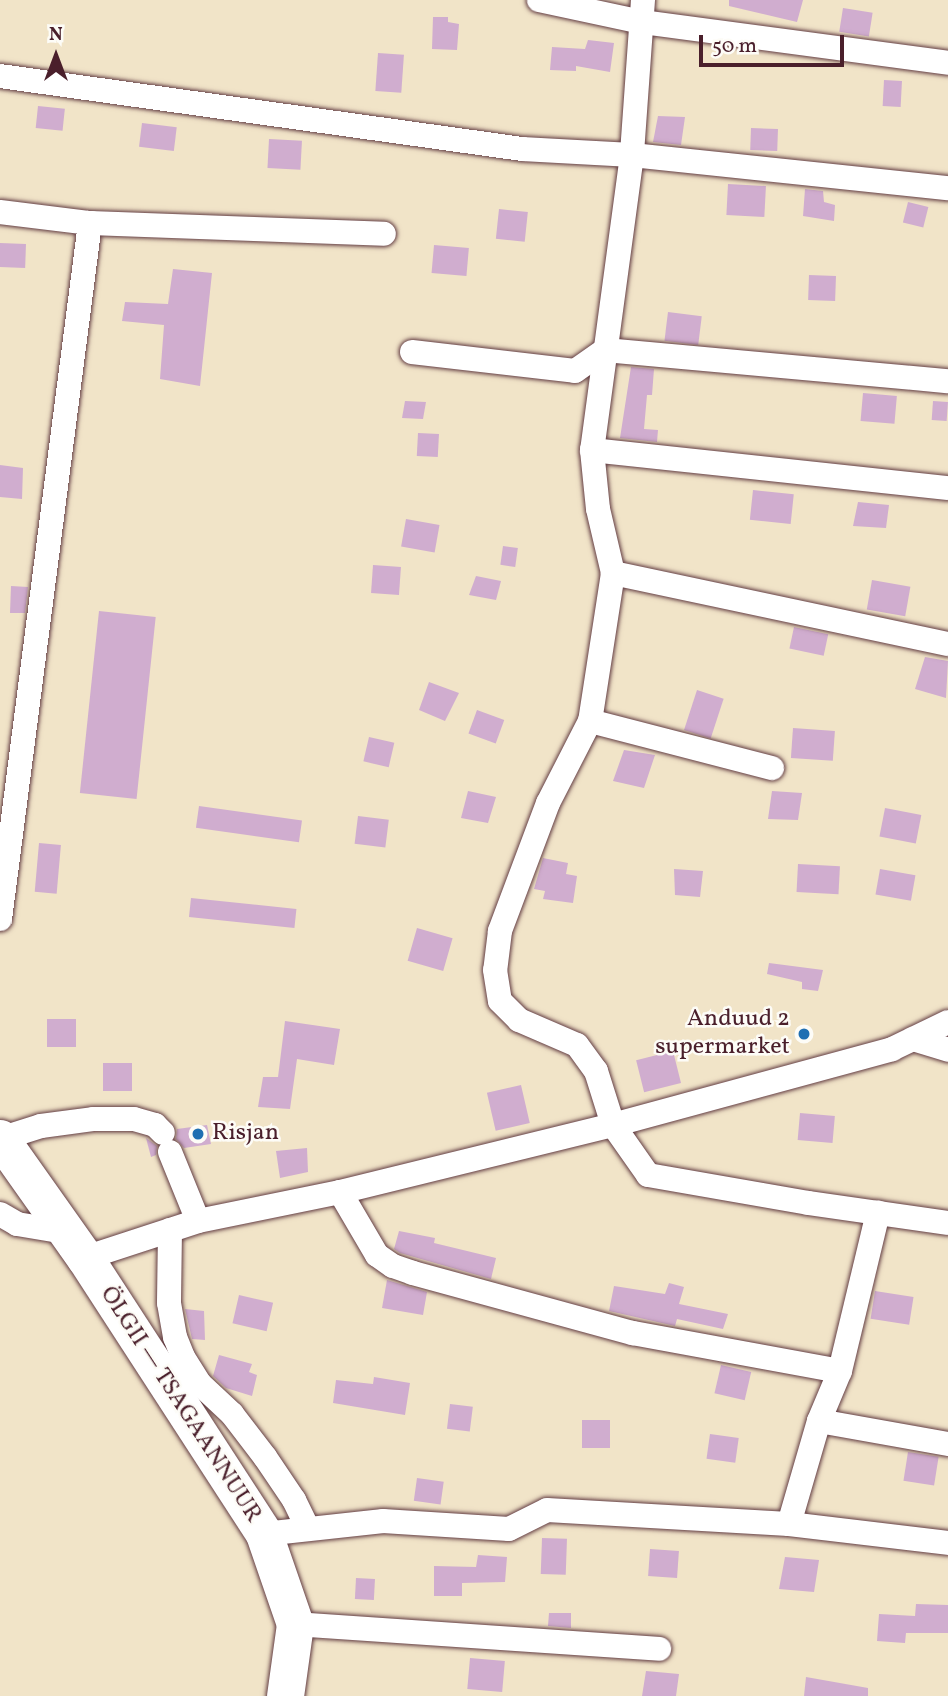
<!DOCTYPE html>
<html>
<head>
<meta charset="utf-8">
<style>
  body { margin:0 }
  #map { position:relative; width:948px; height:1696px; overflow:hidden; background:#f1e4c8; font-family:Vollkorn,serif }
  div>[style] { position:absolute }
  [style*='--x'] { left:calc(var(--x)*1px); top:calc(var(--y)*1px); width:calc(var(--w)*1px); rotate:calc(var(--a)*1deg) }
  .building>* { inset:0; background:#d0adcf; transform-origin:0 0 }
  .roads { filter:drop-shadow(0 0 2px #633d43) drop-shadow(0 0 2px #633d43) }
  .minor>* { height:24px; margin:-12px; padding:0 12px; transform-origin:12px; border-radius:12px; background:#fff }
  .highway>* { height:37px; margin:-18.5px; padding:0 18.5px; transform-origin:18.5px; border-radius:18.5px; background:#fff }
  .dots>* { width:19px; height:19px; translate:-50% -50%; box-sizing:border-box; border:4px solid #fdfcf7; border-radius:50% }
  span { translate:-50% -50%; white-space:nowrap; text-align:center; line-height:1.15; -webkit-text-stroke:5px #fdfcf7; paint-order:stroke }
  .poi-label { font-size:24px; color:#4a1f2b }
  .right { translate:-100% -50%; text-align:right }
  .left { translate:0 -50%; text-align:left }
  .street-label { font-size:24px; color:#4a1f2b }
  .north { position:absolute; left:21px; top:21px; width:70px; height:70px; -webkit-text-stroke:5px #fdfcf7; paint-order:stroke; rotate:0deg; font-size:19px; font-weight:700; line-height:28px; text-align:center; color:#4a1f2b }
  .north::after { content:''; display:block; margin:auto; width:24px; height:32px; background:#4a1f2b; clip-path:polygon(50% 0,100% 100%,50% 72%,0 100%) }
  .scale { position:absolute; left:699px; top:35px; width:145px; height:32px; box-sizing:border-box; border:4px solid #4a1f2b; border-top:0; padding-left:9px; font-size:21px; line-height:24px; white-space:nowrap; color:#4a1f2b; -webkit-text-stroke:5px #fdfcf7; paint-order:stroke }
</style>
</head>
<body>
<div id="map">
  <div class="building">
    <i style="clip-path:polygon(729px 0,803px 0,797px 22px,729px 6px)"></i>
    <i style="left:843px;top:8px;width:30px;height:24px;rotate:9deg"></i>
    <i style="clip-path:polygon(433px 17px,448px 17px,448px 22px,459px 24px,457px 50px,432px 49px)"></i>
    <i style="clip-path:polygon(588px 40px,614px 43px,610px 72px,576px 66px,576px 71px,550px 70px,552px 47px,585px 49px)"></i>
    <i style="left:378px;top:53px;width:26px;height:38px;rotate:4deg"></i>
    <i style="left:884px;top:80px;width:18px;height:26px;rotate:3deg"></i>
    <i style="left:38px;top:106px;width:27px;height:22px;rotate:6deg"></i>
    <i style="clip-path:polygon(658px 116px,685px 117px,681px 145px,653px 142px)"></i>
    <i style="left:142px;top:123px;width:35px;height:24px;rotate:7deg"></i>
    <i style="left:751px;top:128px;width:27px;height:22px;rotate:2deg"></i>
    <i style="left:269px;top:139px;width:33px;height:29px;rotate:3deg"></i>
    <i style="left:728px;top:184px;width:38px;height:31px;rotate:3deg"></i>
    <i style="clip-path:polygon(805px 189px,823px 191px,824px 202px,835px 205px,834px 221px,803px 216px)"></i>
    <i style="left:908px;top:202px;width:21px;height:21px;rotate:14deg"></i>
    <i style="left:499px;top:209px;width:29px;height:30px;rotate:6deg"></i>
    <i style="left:0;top:243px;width:26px;height:24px;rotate:2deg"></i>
    <i style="left:434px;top:245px;width:35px;height:28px;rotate:5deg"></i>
    <i style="clip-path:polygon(173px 269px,212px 273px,200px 386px,160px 379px,164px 325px,122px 321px,125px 302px,168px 304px)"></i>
    <i style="left:809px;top:275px;width:27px;height:25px;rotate:2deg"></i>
    <i style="left:668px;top:312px;width:34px;height:29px;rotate:7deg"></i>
    <i style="clip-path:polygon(631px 367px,654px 369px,652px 395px,647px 395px,644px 429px,658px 430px,657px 442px,620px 438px)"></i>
    <i style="left:863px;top:393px;width:34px;height:28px;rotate:5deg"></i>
    <i style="clip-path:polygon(405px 401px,426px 402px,423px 419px,402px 418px)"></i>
    <i style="left:933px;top:401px;width:15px;height:19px;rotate:4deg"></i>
    <i style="left:418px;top:433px;width:21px;height:23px;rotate:3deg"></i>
    <i style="clip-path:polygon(0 465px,23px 468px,22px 499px,0 497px)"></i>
    <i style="left:753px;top:490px;width:41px;height:30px;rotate:6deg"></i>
    <i style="clip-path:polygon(858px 502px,889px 505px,886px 528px,853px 526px)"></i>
    <i style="left:406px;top:519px;width:34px;height:28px;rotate:10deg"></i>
    <i style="left:503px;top:546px;width:15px;height:19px;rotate:8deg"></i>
    <i style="left:373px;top:565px;width:28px;height:28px;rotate:4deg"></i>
    <i style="clip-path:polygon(476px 576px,501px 581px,496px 600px,469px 595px)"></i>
    <i style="left:872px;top:580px;width:39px;height:30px;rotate:10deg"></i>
    <i style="clip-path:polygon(11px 586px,28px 587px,25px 613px,10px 613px)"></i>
    <i style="left:99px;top:611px;width:57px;height:183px;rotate:6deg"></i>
    <i style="left:794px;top:627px;width:35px;height:22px;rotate:12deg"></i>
    <i style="clip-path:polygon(925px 657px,948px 661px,946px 698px,915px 689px)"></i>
    <i style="clip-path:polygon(429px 682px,459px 693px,445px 721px,419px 710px)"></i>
    <i style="left:697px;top:690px;width:28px;height:42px;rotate:18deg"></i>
    <i style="left:477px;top:710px;width:29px;height:25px;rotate:20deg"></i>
    <i style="left:793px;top:728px;width:42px;height:30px;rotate:4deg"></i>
    <i style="left:369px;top:737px;width:26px;height:25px;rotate:13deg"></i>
    <i style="clip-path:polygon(624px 750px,655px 755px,644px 788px,613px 781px)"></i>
    <i style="clip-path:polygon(468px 791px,496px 797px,488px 823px,461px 818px)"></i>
    <i style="clip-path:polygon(772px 791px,802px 793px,798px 820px,768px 819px)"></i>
    <i style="left:199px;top:806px;width:104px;height:22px;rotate:8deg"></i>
    <i style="left:885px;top:808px;width:37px;height:29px;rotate:11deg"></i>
    <i style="left:358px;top:816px;width:31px;height:28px;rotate:7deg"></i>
    <i style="left:39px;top:843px;width:22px;height:49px;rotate:5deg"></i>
    <i style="clip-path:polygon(543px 858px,568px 863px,566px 874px,577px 876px,573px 903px,543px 899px,545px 891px,534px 889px)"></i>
    <i style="left:798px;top:864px;width:42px;height:28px;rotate:3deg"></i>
    <i style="clip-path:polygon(674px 869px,703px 871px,700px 897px,675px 895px)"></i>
    <i style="left:880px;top:869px;width:36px;height:26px;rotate:10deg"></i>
    <i style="left:191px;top:898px;width:106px;height:19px;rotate:6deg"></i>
    <i style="left:417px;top:928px;width:37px;height:34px;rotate:16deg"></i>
    <i style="clip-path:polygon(769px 963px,823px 970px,818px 991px,802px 989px,802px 982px,767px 974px)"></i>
    <i style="left:47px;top:1019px;width:29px;height:28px"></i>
    <i style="clip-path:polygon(285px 1021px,340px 1029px,334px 1065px,297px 1059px,290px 1109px,258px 1107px,263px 1077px,278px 1077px)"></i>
    <i style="left:673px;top:1051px;width:33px;height:38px;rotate:76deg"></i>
    <i style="left:103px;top:1063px;width:29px;height:28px"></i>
    <i style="left:521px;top:1085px;width:39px;height:35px;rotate:77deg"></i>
    <i style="left:800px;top:1113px;width:35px;height:27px;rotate:5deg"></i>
    <i style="clip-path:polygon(207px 1125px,211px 1144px,184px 1148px,176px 1139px,177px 1129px)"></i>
    <i style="clip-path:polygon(146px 1138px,157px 1146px,156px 1155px,151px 1157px)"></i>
    <i style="clip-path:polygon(307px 1148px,308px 1172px,280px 1178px,276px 1151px)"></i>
    <i style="clip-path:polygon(399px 1231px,435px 1238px,434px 1243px,496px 1258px,491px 1279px,400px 1253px,394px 1249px)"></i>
    <i style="clip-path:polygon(387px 1280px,427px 1292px,423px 1315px,382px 1308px)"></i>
    <i style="clip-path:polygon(669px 1283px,684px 1287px,679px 1304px,728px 1314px,723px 1329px,677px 1319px,675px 1326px,609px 1311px,614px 1286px,665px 1294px)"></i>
    <i style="left:875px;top:1291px;width:39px;height:28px;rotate:9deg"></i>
    <i style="left:239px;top:1295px;width:35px;height:29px;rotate:13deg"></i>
    <i style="clip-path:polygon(185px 1309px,204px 1311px,205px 1340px,192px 1339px)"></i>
    <i style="clip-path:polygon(219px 1355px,252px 1364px,249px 1372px,257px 1375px,252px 1396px,226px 1388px,213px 1376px)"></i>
    <i style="left:721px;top:1365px;width:31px;height:29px;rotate:13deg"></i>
    <i style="clip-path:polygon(374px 1377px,410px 1383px,405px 1415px,333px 1403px,336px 1380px,373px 1384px)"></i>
    <i style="left:450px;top:1404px;width:23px;height:25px;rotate:7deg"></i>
    <i style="left:582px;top:1420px;width:28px;height:28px"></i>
    <i style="left:710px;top:1434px;width:29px;height:25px;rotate:8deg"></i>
    <i style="left:908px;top:1452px;width:31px;height:29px;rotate:9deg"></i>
    <i style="left:417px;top:1478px;width:27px;height:23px;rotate:8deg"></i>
    <i style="left:542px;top:1538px;width:25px;height:36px;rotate:2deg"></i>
    <i style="left:650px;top:1549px;width:29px;height:27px;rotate:4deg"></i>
    <i style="clip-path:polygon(478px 1555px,507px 1557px,505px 1582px,462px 1583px,462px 1596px,434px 1596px,434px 1566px,476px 1567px)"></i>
    <i style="clip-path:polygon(785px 1557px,819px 1560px,814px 1592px,779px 1589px)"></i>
    <i style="left:356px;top:1578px;width:19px;height:21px;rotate:3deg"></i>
    <i style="clip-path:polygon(916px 1604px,948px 1605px,948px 1633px,906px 1633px,905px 1643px,877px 1641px,879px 1614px,915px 1616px)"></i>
    <i style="clip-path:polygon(549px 1613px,571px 1613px,571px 1628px,548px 1626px)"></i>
    <i style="left:470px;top:1658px;width:35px;height:31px;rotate:5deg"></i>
    <i style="clip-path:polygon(646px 1671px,679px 1674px,676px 1696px,642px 1696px)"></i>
    <i style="clip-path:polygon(806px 1677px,868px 1688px,868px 1696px,804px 1696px)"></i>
  </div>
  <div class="roads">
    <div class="minor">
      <i style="--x:539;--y:0;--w:105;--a:12.1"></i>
      <i style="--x:642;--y:22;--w:309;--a:7.6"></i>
      <i style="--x:643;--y:0;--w:155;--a:94.1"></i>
      <i style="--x:632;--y:155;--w:298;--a:97.7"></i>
      <i style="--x:592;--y:450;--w:59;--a:84.2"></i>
      <i style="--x:598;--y:509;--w:66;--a:76.8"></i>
      <i style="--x:613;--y:573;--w:150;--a:98.8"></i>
      <i style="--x:590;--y:721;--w:92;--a:117.1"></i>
      <i style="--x:548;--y:803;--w:137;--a:110.6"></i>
      <i style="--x:500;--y:931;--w:39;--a:97"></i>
      <i style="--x:495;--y:970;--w:31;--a:81"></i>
      <i style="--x:500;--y:1001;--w:27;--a:45"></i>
      <i style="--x:519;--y:1020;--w:63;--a:23.3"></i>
      <i style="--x:577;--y:1045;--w:32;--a:54"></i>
      <i style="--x:596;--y:1071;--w:57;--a:72.5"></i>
      <i style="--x:613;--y:1125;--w:61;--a:55"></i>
      <i style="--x:648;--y:1175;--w:163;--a:9.9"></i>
      <i style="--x:809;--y:1203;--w:140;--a:8.2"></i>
      <i style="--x:0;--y:76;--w:527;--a:7.96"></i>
      <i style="--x:522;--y:149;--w:110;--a:3.1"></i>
      <i style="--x:632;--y:155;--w:318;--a:6"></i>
      <i style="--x:0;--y:212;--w:91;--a:7"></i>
      <i style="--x:90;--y:223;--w:294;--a:2.1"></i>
      <i style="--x:412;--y:352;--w:164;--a:6.6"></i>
      <i style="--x:575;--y:371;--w:37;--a:-35"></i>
      <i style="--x:605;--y:350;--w:344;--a:5.2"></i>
      <i style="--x:592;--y:450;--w:358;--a:6.1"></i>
      <i style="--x:613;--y:573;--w:342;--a:12"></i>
      <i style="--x:590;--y:721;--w:188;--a:14.5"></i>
      <i style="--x:0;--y:919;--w:702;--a:-82.63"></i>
      <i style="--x:913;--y:1039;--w:37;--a:17"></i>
      <i style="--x:0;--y:1139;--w:43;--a:-17.6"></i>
      <i style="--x:41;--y:1126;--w:52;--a:-7.7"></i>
      <i style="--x:93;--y:1119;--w:41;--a:0"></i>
      <i style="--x:134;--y:1119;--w:22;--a:16"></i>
      <i style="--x:155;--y:1125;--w:11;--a:45"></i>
      <i style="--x:170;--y:1152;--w:74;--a:67.9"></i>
      <i style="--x:340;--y:1192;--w:73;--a:59.6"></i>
      <i style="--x:377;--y:1255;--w:19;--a:35"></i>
      <i style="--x:393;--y:1266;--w:21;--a:19"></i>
      <i style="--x:413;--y:1273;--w:228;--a:15.3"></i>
      <i style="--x:633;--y:1333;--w:210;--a:10.4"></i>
      <i style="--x:0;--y:1214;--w:20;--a:30"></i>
      <i style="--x:17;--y:1224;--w:50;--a:9.3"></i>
      <i style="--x:170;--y:1230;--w:73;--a:90.8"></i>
      <i style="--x:169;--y:1303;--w:35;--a:80"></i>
      <i style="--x:175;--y:1337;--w:22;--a:68"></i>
      <i style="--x:183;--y:1357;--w:32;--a:58"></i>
      <i style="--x:200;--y:1384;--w:44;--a:43.2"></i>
      <i style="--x:232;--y:1414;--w:54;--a:52.5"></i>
      <i style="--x:265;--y:1457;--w:52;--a:56"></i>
      <i style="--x:294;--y:1500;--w:32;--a:64"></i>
      <i style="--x:85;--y:1258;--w:119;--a:-18.1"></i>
      <i style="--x:198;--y:1221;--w:145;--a:-11.5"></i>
      <i style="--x:340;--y:1192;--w:281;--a:-13.8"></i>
      <i style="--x:613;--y:1125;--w:289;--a:-15.2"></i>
      <i style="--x:892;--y:1049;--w:62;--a:-25.7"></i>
      <i style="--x:819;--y:1421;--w:131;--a:10.1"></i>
      <i style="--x:789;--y:1524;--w:107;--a:-73.8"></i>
      <i style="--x:819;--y:1421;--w:54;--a:-67.2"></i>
      <i style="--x:840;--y:1371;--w:163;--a:-76.5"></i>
      <i style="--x:264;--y:1534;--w:120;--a:-6.2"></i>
      <i style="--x:383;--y:1521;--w:126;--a:3.6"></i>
      <i style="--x:509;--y:1529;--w:42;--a:-26.6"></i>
      <i style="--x:547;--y:1510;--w:242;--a:3.3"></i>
      <i style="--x:789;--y:1524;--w:160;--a:6.8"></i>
      <i style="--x:295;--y:1624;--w:365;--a:3.9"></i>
    </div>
    <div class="highway">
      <i style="--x:0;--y:1138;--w:147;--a:54.7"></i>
      <i style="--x:85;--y:1258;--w:329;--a:57"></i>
      <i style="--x:264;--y:1534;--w:95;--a:71"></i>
      <i style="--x:295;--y:1624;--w:73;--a:97.9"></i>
    </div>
  </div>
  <div class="dots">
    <i style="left:804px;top:1034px;background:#1f6fb2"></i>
    <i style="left:198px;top:1134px;background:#1f6fb2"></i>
  </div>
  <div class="poi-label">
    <span class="right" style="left:790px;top:1034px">Anduud 2<br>supermarket</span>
    <span class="left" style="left:212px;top:1134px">Risjan</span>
  </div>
  <div class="street-label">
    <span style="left:180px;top:1405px;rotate:57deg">ÖLGII — TSAGAANNUUR</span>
  </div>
  <div class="north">N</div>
  <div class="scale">50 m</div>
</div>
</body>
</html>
